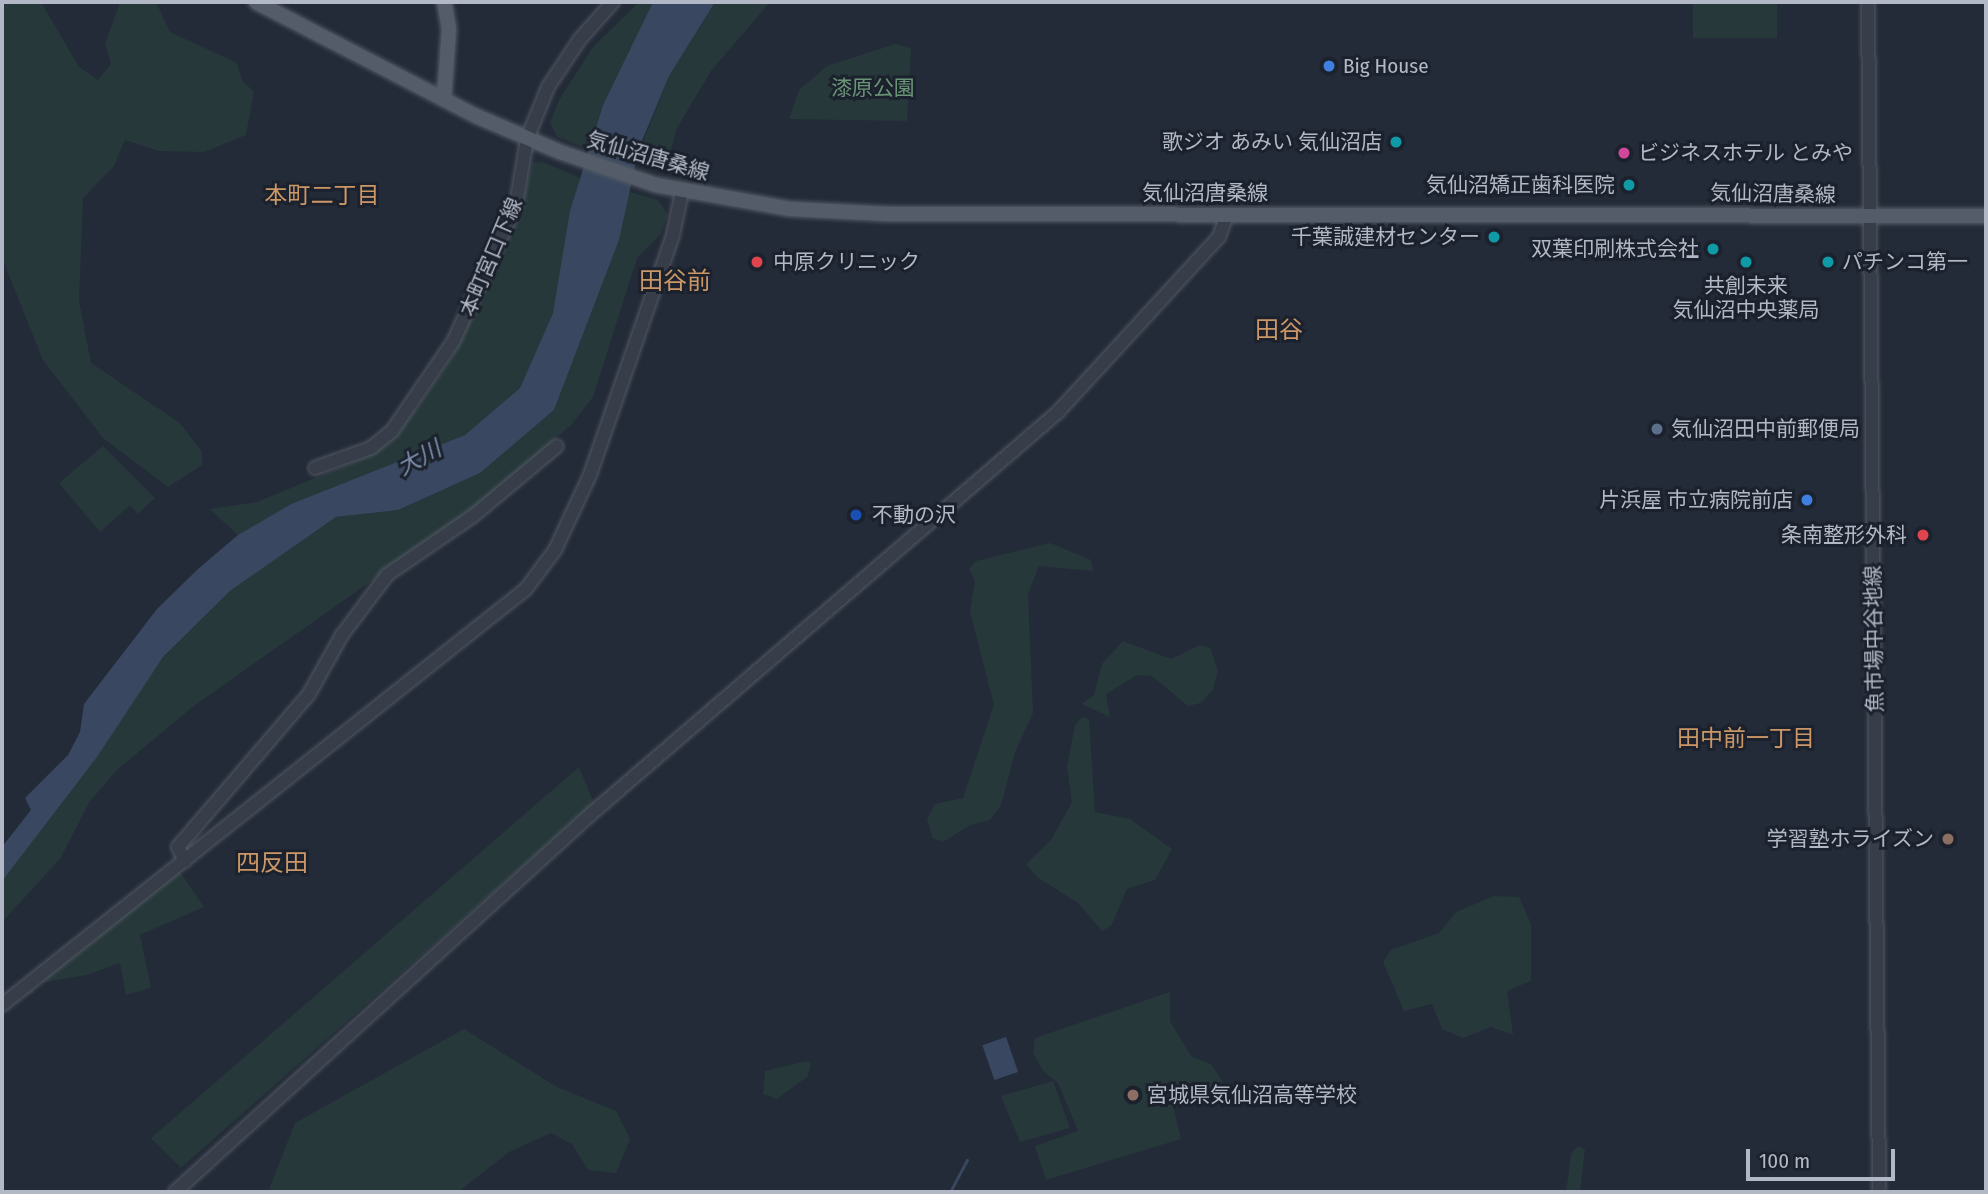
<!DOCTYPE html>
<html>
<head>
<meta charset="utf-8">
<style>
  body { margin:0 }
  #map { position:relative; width:1988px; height:1194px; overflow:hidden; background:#232b38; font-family:"Fira Sans Condensed","Noto Sans JP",sans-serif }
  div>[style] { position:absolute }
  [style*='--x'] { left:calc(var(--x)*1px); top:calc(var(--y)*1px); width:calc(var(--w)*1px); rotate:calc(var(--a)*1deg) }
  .green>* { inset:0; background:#26383a; transform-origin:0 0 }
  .water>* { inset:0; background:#394860; transform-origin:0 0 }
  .stream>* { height:2.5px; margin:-1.25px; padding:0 1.25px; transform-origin:1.25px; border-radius:1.25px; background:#394860 }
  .roads { filter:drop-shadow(0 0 2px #525863) drop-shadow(0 0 2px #525863) }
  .tertiary>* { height:12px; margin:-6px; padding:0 6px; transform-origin:6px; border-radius:6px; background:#373d49 }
  .primary>* { height:14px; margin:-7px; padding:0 7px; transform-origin:7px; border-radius:7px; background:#555c69 }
  .dots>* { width:19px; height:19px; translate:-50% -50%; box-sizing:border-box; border:4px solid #1c222d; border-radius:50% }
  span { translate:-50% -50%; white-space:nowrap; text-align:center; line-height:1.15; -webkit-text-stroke:6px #1c222d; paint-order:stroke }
  .poi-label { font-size:21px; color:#b2b8c5 }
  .left { translate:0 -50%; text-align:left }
  .right { translate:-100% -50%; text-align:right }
  .park-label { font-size:21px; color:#6a9476 }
  .street-label { font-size:21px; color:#b2b8c5 }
  .neighbourhood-label { font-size:23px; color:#cc9766 }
  .water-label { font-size:23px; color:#7c8eaa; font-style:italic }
  .quarter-label { font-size:24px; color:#cc9766 }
  .frame { position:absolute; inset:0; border:4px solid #b2b8c5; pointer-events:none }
  .scale { position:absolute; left:1746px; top:1149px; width:149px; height:32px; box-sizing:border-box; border:4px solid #b2b8c5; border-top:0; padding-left:9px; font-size:21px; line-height:24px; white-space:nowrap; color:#b2b8c5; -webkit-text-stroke:5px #1c222d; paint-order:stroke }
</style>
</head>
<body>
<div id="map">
  <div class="green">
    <i style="clip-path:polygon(2px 2px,41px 2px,79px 67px,98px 80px,111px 64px,105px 43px,120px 3px,156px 2px,170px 32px,237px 63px,242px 80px,254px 92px,246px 135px,204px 152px,159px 151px,125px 140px,114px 166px,83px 198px,79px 301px,91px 363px,180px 423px,202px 452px,202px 465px,168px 487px,103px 438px,43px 360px,2px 258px)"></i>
    <i style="clip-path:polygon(639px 2px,653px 2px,603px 105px,589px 149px,557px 137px,550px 122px,559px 100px,593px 47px)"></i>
    <i style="clip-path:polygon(715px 2px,770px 2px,711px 71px,677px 128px,665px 170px,635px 162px,669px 76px)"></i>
    <i style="left:1693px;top:2px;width:84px;height:36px"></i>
    <i style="clip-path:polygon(895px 44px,911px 48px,907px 121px,789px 119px,799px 90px,827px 66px)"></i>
    <i style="clip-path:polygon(543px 162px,580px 178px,553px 313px,520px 388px,465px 435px,291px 504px,238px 535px,210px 509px,257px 502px,366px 457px,416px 410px,453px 356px,522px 205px,532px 163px)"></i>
    <i style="clip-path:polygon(627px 191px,658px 200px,668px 215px,660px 235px,637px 258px,593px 397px,572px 424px,481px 504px,195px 705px,118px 769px,90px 801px,60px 859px,2px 922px,2px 881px,163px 657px,230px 591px,336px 517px,398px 510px,480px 473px,554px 410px,619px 240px)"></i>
    <i style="clip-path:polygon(103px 446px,155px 498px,138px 514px,130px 505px,100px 532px,59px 483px)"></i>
    <i style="clip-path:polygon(1050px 543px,1091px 560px,1093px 571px,1039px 566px,1028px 594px,1033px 713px,1015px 752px,1001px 805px,990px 820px,970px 825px,943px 842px,933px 838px,927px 820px,935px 804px,963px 798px,994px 705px,970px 611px,975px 581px,969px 569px,976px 561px)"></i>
    <i style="clip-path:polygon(1123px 641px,1171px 659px,1200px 645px,1210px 648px,1218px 670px,1213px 690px,1201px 703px,1188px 706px,1152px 676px,1137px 675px,1106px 694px,1110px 717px,1082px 704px,1094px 695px,1102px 664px)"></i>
    <i style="clip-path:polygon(1082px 717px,1089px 719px,1095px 812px,1130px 819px,1172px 849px,1155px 880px,1127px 889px,1111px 926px,1102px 931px,1078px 903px,1037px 877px,1026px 864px,1051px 840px,1072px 802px,1067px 767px,1075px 725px)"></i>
    <i style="clip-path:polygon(579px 767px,594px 803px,181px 1168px,151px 1138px)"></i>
    <i style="clip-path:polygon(174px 863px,204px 907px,140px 935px,151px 988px,126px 995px,120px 963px,87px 975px,32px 984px,34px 993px,19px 995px)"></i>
    <i style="clip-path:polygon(1494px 896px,1519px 897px,1531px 924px,1531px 981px,1507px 991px,1513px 1035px,1491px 1027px,1463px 1038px,1442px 1029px,1432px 1004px,1404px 1011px,1383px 962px,1391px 950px,1439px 933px,1456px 912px)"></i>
    <i style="clip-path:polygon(1170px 992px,1170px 1021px,1191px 1056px,1212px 1065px,1227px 1089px,1173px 1106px,1181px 1139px,1046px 1180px,1035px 1146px,1078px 1131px,1058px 1083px,1043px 1071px,1033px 1053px,1035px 1038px)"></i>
    <i style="clip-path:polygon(464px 1029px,557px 1087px,616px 1111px,630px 1139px,616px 1173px,588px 1170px,572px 1144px,551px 1133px,509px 1152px,458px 1192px,268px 1192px,295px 1123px)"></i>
    <i style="clip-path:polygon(806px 1061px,811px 1063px,808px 1076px,777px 1099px,763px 1094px,765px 1071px)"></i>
    <i style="clip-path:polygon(1053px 1081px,1070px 1128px,1020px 1142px,1001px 1096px)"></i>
    <i style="clip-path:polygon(1578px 1146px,1585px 1149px,1580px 1192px,1566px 1192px,1571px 1154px)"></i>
  </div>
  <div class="water">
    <i style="clip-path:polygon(653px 2px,715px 2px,669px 76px,639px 148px,619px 240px,554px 410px,480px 473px,398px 510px,336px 517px,230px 591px,163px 657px,97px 757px,2px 881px,2px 847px,31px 810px,25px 798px,68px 755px,80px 732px,84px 704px,157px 609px,198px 569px,238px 535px,291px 504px,465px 435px,520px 388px,553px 313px,570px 211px,603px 105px)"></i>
    <i style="left:1006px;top:1037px;width:37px;height:25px;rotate:71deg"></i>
  </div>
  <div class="stream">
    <i style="--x:950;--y:1192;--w:36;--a:-62"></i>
  </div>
  <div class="roads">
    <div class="tertiary">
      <i style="--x:1868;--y:2;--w:1190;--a:89.47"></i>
      <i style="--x:315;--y:468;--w:59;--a:-19.7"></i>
      <i style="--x:371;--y:448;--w:27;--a:-39"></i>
      <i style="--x:392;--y:431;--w:108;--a:-55.6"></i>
      <i style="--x:453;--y:342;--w:151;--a:-65.3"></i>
      <i style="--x:516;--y:205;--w:67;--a:-80.5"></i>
      <i style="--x:527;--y:139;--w:56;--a:-68"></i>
      <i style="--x:548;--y:87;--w:58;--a:-56.3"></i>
      <i style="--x:580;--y:39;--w:50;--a:-48.3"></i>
      <i style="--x:185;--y:861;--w:16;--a:-117"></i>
      <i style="--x:178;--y:847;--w:201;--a:-49.4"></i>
      <i style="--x:309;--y:694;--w:68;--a:-60.8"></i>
      <i style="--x:342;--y:635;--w:75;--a:-53.1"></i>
      <i style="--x:387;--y:575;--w:104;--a:-34.5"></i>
      <i style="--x:473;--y:516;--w:109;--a:-39.8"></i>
      <i style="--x:2;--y:1005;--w:669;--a:-38.45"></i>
      <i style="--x:526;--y:589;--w:49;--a:-53.4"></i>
      <i style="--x:555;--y:550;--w:83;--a:-65"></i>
      <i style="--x:590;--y:475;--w:254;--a:-70.9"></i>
      <i style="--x:673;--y:235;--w:45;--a:-78.4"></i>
      <i style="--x:175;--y:1192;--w:562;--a:-42.26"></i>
      <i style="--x:591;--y:814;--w:616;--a:-40.72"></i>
      <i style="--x:1058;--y:412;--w:238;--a:-47.4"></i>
      <i style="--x:1219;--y:237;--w:23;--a:-70"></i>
    </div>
    <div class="primary">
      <i style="--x:256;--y:2;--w:248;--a:27.4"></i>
      <i style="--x:476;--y:116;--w:91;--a:23.2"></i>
      <i style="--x:560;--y:152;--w:102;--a:19"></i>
      <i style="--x:656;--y:185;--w:137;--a:10.1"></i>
      <i style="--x:791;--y:209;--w:97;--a:3"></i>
      <i style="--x:888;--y:214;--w:1098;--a:0.1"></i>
      <i style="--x:444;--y:99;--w:70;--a:-85.9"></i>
      <i style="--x:449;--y:29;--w:27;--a:-100"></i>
    </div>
  </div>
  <div class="dots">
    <i style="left:1329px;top:66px;background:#3f7fe0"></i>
    <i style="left:1396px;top:142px;background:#0f9aa8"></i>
    <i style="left:1624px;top:153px;background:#d1479c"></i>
    <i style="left:1629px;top:185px;background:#0f9aa8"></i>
    <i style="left:1494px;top:237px;background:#0f9aa8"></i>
    <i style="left:1713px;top:249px;background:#0f9aa8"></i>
    <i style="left:757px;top:262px;background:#e0444e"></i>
    <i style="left:1746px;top:262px;background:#0f9aa8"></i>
    <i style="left:1828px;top:262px;background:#0f9aa8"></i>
    <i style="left:1657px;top:429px;background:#5c6f8a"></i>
    <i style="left:1807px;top:500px;background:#3f7fe0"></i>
    <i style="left:856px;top:515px;background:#1a4fb4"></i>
    <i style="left:1923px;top:535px;background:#e0444e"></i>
    <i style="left:1948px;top:839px;background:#8d6e63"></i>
    <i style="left:1133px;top:1095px;background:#8d6e63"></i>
  </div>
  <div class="poi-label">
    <span class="left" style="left:1343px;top:66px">Big House</span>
    <span class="right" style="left:1382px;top:142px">歌ジオ あみい 気仙沼店</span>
    <span class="left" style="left:1638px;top:153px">ビジネスホテル とみや</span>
    <span class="right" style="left:1615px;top:185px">気仙沼矯正歯科医院</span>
    <span class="right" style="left:1480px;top:237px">千葉誠建材センター</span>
    <span class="right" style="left:1699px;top:249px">双葉印刷株式会社</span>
    <span class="left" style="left:773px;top:262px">中原クリニック</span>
    <span class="left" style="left:1842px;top:262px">パチンコ第一</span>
    <span style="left:1746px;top:298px">共創未来<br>気仙沼中央薬局</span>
    <span class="left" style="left:1671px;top:429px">気仙沼田中前郵便局</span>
    <span class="right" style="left:1793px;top:500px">片浜屋 市立病院前店</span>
    <span class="left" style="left:872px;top:515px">不動の沢</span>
    <span class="right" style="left:1907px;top:535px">条南整形外科</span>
    <span class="right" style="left:1934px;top:839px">学習塾ホライズン</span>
    <span class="left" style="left:1147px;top:1095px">宮城県気仙沼高等学校</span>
  </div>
  <div class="park-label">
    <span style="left:873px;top:88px">漆原公園</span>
  </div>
  <div class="street-label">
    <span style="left:648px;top:156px;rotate:16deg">気仙沼唐桑線</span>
    <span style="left:1205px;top:193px">気仙沼唐桑線</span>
    <span style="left:1773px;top:194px;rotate:1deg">気仙沼唐桑線</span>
    <span style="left:491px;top:257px;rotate:-67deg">本町宮口下線</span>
    <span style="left:1874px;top:639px;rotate:-91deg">魚市場中谷地線</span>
  </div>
  <div class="neighbourhood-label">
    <span style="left:322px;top:195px">本町二丁目</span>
    <span style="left:1746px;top:738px">田中前一丁目</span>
  </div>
  <div class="water-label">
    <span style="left:419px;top:458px;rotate:-29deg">大川</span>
  </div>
  <div class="quarter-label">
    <span style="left:675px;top:282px">田谷前</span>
    <span style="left:1279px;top:331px">田谷</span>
    <span style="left:272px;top:864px">四反田</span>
  </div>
  <div class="frame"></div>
  <div class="scale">100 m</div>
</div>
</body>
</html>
